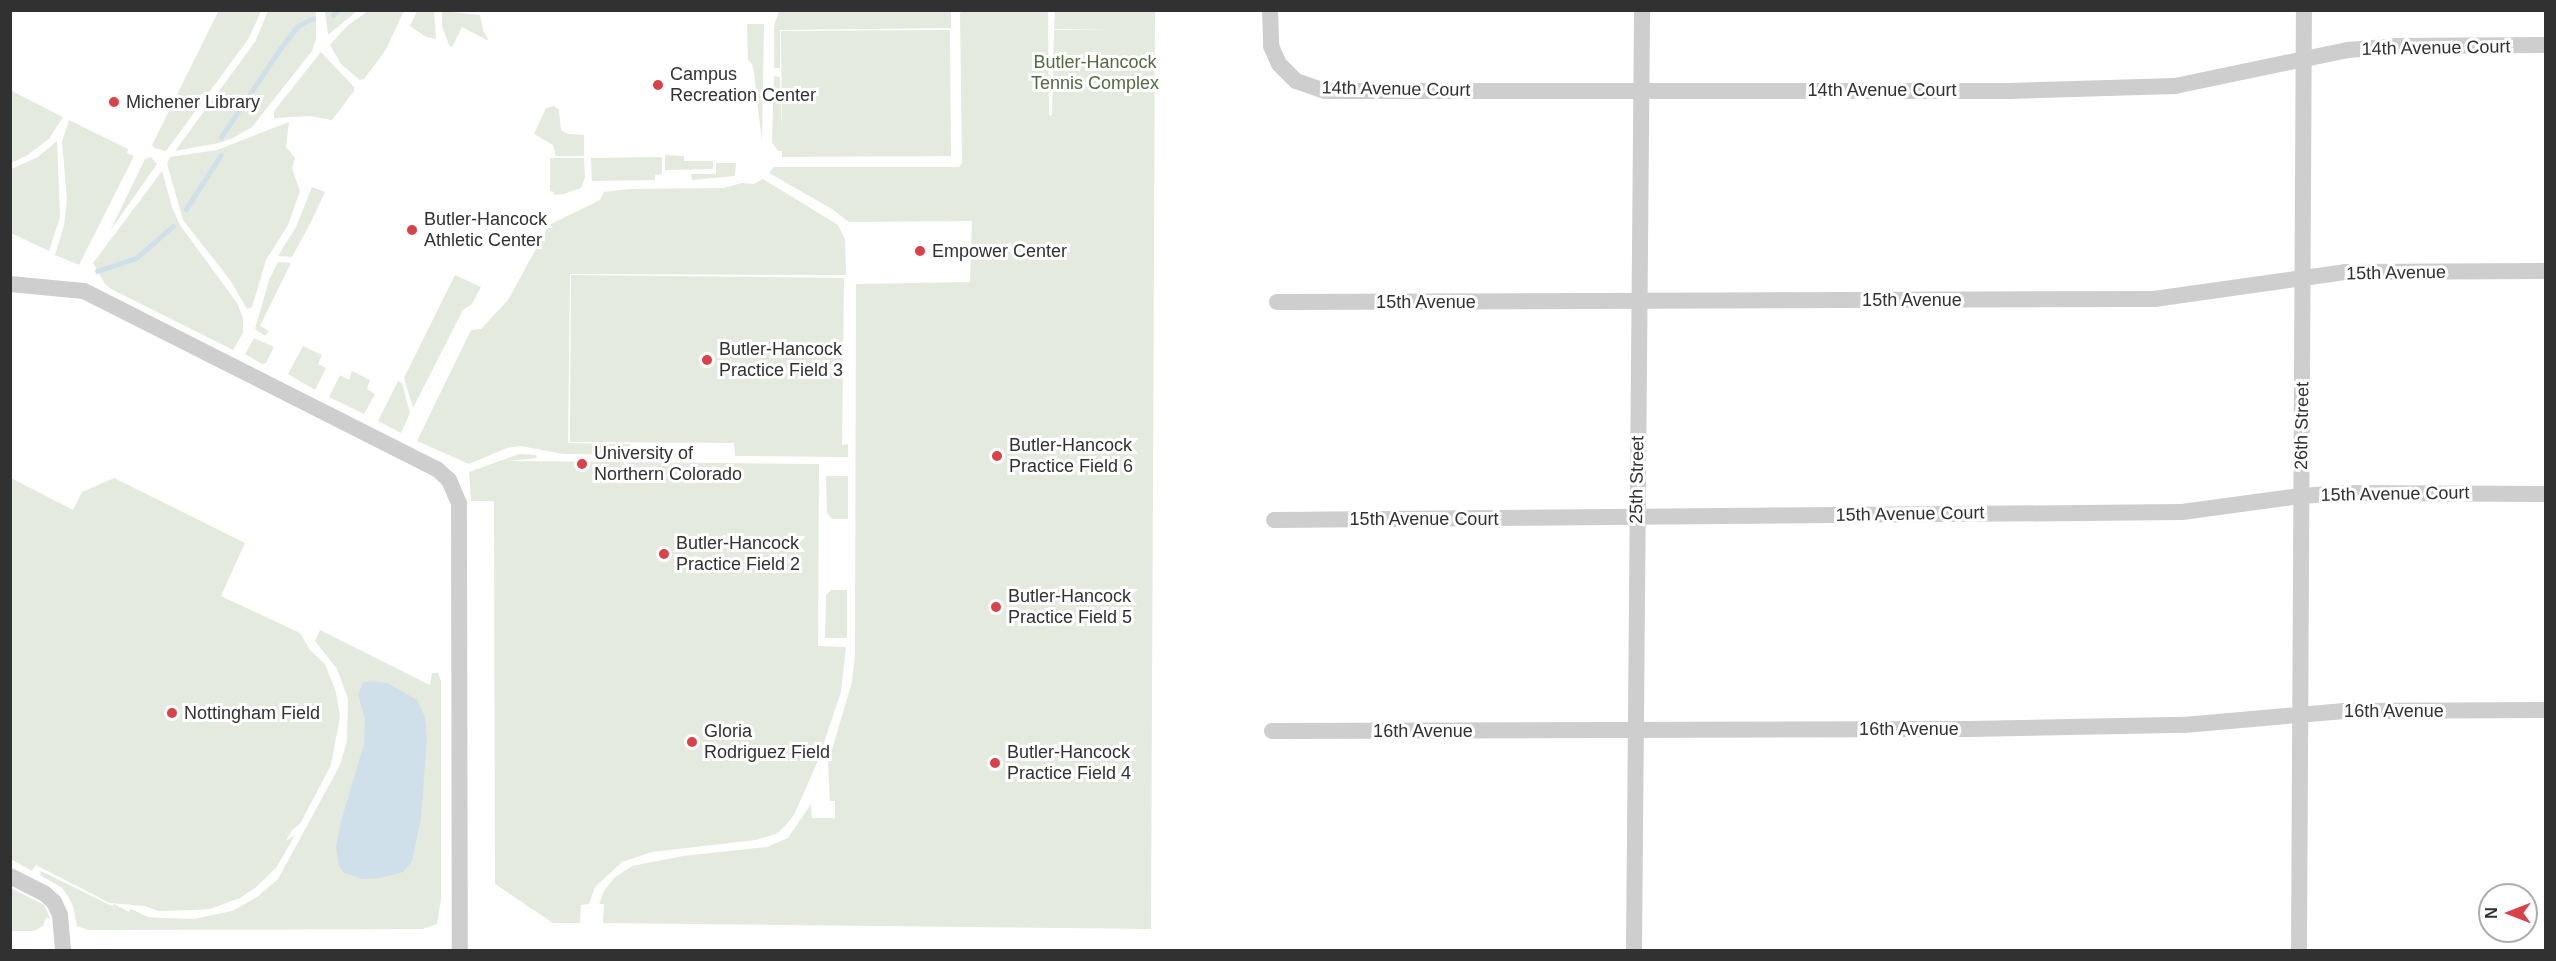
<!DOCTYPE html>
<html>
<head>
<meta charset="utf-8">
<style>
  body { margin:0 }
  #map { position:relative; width:2556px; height:961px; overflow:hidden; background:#fff; font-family:Helvetica,sans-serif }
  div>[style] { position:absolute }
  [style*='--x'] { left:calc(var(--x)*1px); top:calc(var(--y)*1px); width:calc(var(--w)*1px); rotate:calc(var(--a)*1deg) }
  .green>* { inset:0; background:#e4eade }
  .water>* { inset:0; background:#cfe0eb }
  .stream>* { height:4.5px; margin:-2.25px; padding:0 2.25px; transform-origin:2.25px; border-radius:2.25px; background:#cfe0eb }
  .minor>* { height:16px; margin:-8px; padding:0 8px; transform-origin:8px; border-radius:8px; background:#cecece }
  .dots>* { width:16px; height:16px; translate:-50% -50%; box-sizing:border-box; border:3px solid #fff; border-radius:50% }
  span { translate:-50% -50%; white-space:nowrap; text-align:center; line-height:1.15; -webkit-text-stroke:6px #fff; paint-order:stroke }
  .street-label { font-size:18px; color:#313131 }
  .park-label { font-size:18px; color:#546b41 }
  .poi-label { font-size:18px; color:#313131 }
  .left { translate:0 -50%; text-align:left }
  .frame { position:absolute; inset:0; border:12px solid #313131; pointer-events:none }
  .north { position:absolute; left:2478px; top:883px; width:60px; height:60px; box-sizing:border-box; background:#fff; border:2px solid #adadad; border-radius:50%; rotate:270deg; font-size:16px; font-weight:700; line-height:24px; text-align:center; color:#313131 }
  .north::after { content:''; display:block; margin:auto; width:21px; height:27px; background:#db4149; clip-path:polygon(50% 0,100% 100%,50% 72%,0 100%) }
</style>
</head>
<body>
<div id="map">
  <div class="green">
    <i style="clip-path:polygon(219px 10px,261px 11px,249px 38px,166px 151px,154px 148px,152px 145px)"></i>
    <i style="clip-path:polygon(268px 11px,316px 11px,316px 39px,312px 51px,252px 127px,233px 138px,219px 143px,175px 151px,255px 42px)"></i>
    <i style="clip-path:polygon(325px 11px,325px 10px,357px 11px,328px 35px)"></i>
    <i style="clip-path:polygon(368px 11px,404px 11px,385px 51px,364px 79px,360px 80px,341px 64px,330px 45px,347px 26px)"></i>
    <i style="clip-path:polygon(417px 11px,434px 11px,436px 39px,426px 37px,410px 26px)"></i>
    <i style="clip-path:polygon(442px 11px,480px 15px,483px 30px,489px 41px,462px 27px,452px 47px,449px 45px,442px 26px)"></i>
    <i style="clip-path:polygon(779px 11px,951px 11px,951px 28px,780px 30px,780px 68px,774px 68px,774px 26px)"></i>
    <i style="clip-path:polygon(963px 11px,1048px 11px,1049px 115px,1052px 116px,1054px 30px,1112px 30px,1054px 29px,1055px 11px,1155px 11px,1151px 929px,603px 923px,604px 904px,599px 904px,604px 891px,614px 878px,632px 866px,683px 856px,767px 847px,788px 838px,811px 804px,812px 818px,835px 818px,835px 801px,830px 801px,828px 763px,852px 682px,855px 655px,856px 284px,970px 282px,972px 221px,849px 222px,832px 209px,769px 173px,774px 167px,959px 167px,962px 163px,960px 13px)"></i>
    <i style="clip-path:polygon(747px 24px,764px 24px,762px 142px,754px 73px,752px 64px,748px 60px)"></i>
    <i style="clip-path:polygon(950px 30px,951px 156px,782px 157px,782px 151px,778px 151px,772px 142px,774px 76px,780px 77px,782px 137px,781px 31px)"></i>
    <i style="clip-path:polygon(321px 52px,354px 87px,354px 91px,332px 120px,310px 116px,274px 118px,274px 111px)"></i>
    <i style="clip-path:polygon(10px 90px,63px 117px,49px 139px,26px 156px,11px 163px)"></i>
    <i style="clip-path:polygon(554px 106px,559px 110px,561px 130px,568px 134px,584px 135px,584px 156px,556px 156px,553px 145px,534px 134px,546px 108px)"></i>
    <i style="clip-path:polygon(69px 120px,128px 149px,127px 153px,134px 156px,79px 265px,55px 255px,64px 225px,67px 200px,62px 142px)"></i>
    <i style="clip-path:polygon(289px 122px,286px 147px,295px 158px,292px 168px,300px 191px,288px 225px,266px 260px,252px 307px,247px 309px,230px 280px,183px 220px,167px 164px,170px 157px,217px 150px)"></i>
    <i style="clip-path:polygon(57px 141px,60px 217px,49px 251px,11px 233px,11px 169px,38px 157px)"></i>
    <i style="clip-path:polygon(665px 155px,684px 156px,684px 161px,713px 161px,713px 169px,665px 170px)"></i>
    <i style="clip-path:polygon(151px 157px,157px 164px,110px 231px,145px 159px)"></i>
    <i style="clip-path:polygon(662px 157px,662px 174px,655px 175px,655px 180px,592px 181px,591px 158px)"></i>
    <i style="clip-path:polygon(550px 158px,584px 158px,585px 178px,581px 188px,564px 194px,554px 195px,554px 192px,550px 191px)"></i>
    <i style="clip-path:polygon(716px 163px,736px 163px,735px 176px,692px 180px,691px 174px,716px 174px)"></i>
    <i style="clip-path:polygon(162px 171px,172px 207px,180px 225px,237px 303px,243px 318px,243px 333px,233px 350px,113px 290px,105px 284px,93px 263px)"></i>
    <i style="clip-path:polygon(763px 179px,838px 225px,845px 239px,846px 275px,570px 274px,568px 443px,630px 444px,630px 455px,563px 454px,521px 446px,507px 448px,469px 464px,417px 441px,471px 330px,481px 329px,508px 300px,549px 225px,600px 200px,604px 192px,629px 189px,723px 188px,742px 183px,754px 184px)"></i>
    <i style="clip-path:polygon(312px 187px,325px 192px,310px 224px,292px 257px,278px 256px,296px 227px)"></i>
    <i style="clip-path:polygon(278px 262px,291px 263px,260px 326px,269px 331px,265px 336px,255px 329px,269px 280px)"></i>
    <i style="clip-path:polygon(455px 275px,481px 287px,472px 304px,463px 310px,413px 408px,404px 378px)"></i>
    <i style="clip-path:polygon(571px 275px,844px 278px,842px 445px,848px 444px,848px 457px,735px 456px,734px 443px,570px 442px)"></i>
    <i style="clip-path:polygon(254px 338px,274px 347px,266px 363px,262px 364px,245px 354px)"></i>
    <i style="clip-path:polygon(303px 346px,322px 355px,318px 364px,326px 368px,315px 390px,288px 374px)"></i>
    <i style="clip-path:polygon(352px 371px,370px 380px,367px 389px,375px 394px,364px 414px,329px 397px,340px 375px,349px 380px)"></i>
    <i style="clip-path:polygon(398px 381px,402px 383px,410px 413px,401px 433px,378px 421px)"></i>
    <i style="clip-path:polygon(519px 454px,536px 455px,537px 458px,509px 461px,819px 464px,818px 646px,846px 647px,841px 692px,817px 763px,794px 815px,785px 826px,776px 834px,756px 840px,652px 852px,622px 862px,595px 887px,589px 904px,581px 905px,580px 923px,553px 923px,495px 884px,494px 501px,471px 501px,469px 472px)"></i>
    <i style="clip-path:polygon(826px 476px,848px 476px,848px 519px,832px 519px,827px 513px)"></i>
    <i style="clip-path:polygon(11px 478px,73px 510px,82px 492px,114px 478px,245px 543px,221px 596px,300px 633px,310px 650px,325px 664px,336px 692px,340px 717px,331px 765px,300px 824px,292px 830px,286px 841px,295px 835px,276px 868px,255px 888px,240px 898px,210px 909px,195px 910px,158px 911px,145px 906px,110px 903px,36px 865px,32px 871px,11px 859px)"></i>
    <i style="clip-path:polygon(831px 590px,847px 590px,847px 638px,825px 638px,826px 595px)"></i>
    <i style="clip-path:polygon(320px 630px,430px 685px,432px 673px,438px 673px,441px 681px,441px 900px,437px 924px,423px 929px,88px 930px,77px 926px,73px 906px,68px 896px,62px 888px,40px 875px,41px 871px,112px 906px,114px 904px,129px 912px,131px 909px,148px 917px,162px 918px,194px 919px,232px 911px,257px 897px,278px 879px,340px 765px,347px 741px,348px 699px,337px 669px,315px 641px)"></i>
    <i style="clip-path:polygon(11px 888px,44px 905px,50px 918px,46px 918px,43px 926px,34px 931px,11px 931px)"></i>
  </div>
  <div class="water">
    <i style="clip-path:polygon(369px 681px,388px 683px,417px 700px,425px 717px,427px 738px,421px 818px,412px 861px,403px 872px,380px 878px,362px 879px,344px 873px,339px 866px,336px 847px,341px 821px,364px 744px,365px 719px,358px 695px,363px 683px)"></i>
  </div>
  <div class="stream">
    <i style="--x:333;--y:15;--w:7;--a:-45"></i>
    <i style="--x:221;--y:137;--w:106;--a:-56.2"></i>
    <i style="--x:280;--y:49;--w:29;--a:-52"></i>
    <i style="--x:298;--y:26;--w:16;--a:-27"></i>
    <i style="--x:186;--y:209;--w:64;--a:-57.1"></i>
    <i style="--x:97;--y:271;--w:40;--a:-18"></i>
    <i style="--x:135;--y:259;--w:50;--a:-41"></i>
  </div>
  <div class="minor">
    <i style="--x:1270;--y:10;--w:36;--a:88"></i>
    <i style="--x:1271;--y:46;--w:20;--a:66"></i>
    <i style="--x:1279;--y:64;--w:24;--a:45"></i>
    <i style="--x:1296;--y:81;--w:31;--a:19"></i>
    <i style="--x:1325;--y:91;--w:685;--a:0"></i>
    <i style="--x:2010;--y:91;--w:165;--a:-1.7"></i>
    <i style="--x:2175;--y:86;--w:177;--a:-11.8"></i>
    <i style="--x:2348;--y:50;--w:49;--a:-4.7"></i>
    <i style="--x:2397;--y:46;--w:149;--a:-0.4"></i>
    <i style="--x:10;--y:284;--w:74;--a:5.4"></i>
    <i style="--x:84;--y:291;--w:395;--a:26.8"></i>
    <i style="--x:437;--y:469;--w:16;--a:43"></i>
    <i style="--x:449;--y:480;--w:26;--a:67"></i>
    <i style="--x:459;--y:504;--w:446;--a:89.9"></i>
    <i style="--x:1277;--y:302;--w:877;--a:-0.2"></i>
    <i style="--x:2154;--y:299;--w:193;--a:-8"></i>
    <i style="--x:2345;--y:272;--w:201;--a:-0.3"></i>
    <i style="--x:1274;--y:520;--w:908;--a:-0.5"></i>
    <i style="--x:2182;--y:512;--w:120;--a:-7.7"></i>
    <i style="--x:2301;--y:496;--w:43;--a:-4"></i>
    <i style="--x:2344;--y:493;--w:202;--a:0.3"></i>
    <i style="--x:1272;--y:731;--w:697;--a:-0.16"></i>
    <i style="--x:1969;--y:729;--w:215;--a:-1.1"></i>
    <i style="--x:2184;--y:725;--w:161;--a:-5"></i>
    <i style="--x:2344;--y:711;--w:202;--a:-0.3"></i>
    <i style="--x:10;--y:876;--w:38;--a:27"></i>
    <i style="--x:44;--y:893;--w:13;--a:42"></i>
    <i style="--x:54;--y:902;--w:14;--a:65"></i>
    <i style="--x:60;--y:915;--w:35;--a:85"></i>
    <i style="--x:1634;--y:950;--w:940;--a:-89.51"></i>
    <i style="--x:2299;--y:950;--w:940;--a:-89.7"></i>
  </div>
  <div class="dots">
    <i style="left:658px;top:85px;background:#db4149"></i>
    <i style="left:114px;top:102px;background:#db4149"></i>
    <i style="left:412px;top:230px;background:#db4149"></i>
    <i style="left:920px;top:251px;background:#db4149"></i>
    <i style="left:707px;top:360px;background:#db4149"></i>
    <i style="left:997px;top:456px;background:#db4149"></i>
    <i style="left:582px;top:464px;background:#db4149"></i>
    <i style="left:664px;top:554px;background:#db4149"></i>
    <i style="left:996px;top:607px;background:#db4149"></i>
    <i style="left:172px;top:713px;background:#db4149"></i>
    <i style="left:692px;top:742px;background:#db4149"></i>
    <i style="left:995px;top:763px;background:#db4149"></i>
  </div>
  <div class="street-label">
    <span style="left:2436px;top:48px;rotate:-1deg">14th Avenue Court</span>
    <span style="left:1396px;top:89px;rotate:1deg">14th Avenue Court</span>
    <span style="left:1882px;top:90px">14th Avenue Court</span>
    <span style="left:2396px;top:273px;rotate:-1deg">15th Avenue</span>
    <span style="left:1912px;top:300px">15th Avenue</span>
    <span style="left:1426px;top:302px">15th Avenue</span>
    <span style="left:2302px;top:426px;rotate:-89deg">26th Street</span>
    <span style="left:1637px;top:480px;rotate:-89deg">25th Street</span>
    <span style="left:2395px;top:494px;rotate:-1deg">15th Avenue Court</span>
    <span style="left:1910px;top:514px;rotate:-1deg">15th Avenue Court</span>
    <span style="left:1424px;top:519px">15th Avenue Court</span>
    <span style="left:2394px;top:711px">16th Avenue</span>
    <span style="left:1909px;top:729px">16th Avenue</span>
    <span style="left:1423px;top:731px">16th Avenue</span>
  </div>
  <div class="park-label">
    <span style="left:1095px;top:73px">Butler-Hancock<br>Tennis Complex</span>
  </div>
  <div class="poi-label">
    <span class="left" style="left:670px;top:85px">Campus<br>Recreation Center</span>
    <span class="left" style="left:126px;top:102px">Michener Library</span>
    <span class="left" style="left:424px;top:230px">Butler-Hancock<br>Athletic Center</span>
    <span class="left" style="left:932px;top:251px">Empower Center</span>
    <span class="left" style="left:719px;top:360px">Butler-Hancock<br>Practice Field 3</span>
    <span class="left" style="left:1009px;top:456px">Butler-Hancock<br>Practice Field 6</span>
    <span class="left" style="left:594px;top:464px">University of<br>Northern Colorado</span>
    <span class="left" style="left:676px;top:554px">Butler-Hancock<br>Practice Field 2</span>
    <span class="left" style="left:1008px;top:607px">Butler-Hancock<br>Practice Field 5</span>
    <span class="left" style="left:184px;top:713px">Nottingham Field</span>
    <span class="left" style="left:704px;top:742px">Gloria<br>Rodriguez Field</span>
    <span class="left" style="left:1007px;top:763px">Butler-Hancock<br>Practice Field 4</span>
  </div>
  <div class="frame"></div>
  <div class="north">N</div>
</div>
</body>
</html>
